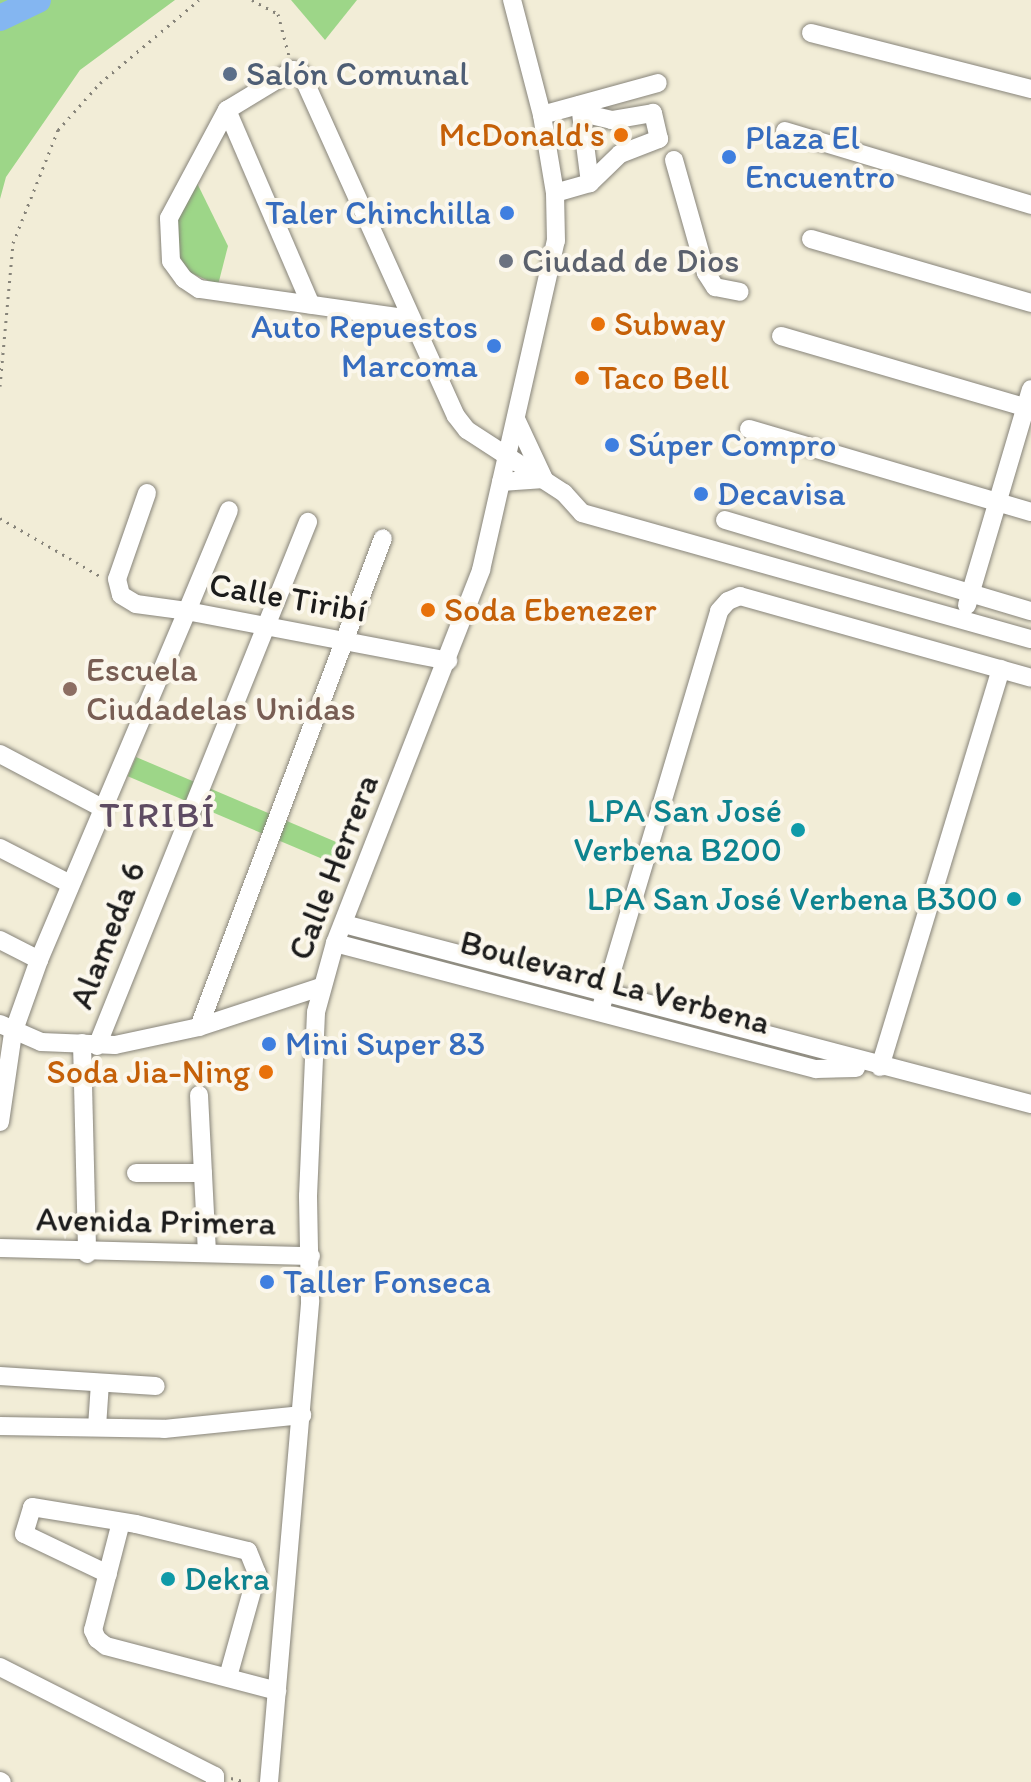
<!DOCTYPE html>
<html>
<head>
<meta charset="utf-8">
<style>
  body { margin:0 }
  #map { position:relative; width:1031px; height:1782px; overflow:hidden; background:#f2edd7; font-family:Itim,sans-serif }
  div>[style] { position:absolute }
  [style*='--x'] { left:calc(var(--x)*1px); top:calc(var(--y)*1px); width:calc(var(--w)*1px); rotate:calc(var(--a)*1deg) }
  .green>* { inset:0; background:#9dd688; transform-origin:0 0 }
  .river>* { height:26px; margin:-13px; padding:0 13px; transform-origin:13px; border-radius:13px; background:#84b6f1 }
  .path>* { height:3px; margin-top:-1.5px; transform-origin:0; background:repeating-linear-gradient(90deg,#87847a 0 2px,transparent 0 8px) }
  .roads { filter:drop-shadow(0 0 2px #87847a) drop-shadow(0 0 2px #87847a) }
  .minor>* { height:18px; margin:-9px; padding:0 9px; transform-origin:9px; border-radius:9px; background:#fff }
  .dots>* { width:22px; height:22px; translate:-50% -50%; box-sizing:border-box; border:4px solid #fbf7ec; border-radius:50% }
  span { translate:-50% -50%; white-space:nowrap; text-align:center; line-height:1.15; -webkit-text-stroke:8px #fbf7ec; paint-order:stroke }
  .service-label { font-size:34px; color:#4e5e75 }
  .left { translate:0 -50%; text-align:left }
  .food-label { font-size:34px; color:#c56008 }
  .right { translate:-100% -50%; text-align:right }
  .shop-label { font-size:34px; color:#366cbe }
  .worship-label { font-size:34px; color:#5b616d }
  .street-label { font-size:34px; color:#1c1c1c }
  .education-label { font-size:34px; color:#785e54 }
  .culture-label { font-size:34px; color:#0d838f }
  .neighbourhood-label { font-size:36px; color:#5e4b62; letter-spacing:2px }
</style>
</head>
<body>
<div id="map">
  <div class="green">
    <i style="clip-path:polygon(0 0,175px 0,80px 70px,6px 177px,0 199px)"></i>
    <i style="clip-path:polygon(291px 0,357px 0,325px 40px)"></i>
    <i style="clip-path:polygon(196px 181px,228px 246px,218px 285px,191px 273px,176px 253px,174px 226px)"></i>
    <i style="left:136px;top:757px;width:229px;height:21px;rotate:23deg"></i>
  </div>
  <div class="river">
    <i style="--x:0;--y:18;--w:42;--a:-25.3"></i>
  </div>
  <div class="path">
    <i style="--x:252;--y:0;--w:30;--a:28"></i>
    <i style="--x:278;--y:14;--w:43;--a:75.3"></i>
    <i style="--x:0;--y:386;--w:144;--a:-84.8"></i>
    <i style="--x:13;--y:243;--w:122;--a:-68.3"></i>
    <i style="--x:58;--y:130;--w:63;--a:-48.2"></i>
    <i style="--x:100;--y:83;--w:129;--a:-40"></i>
    <i style="--x:0;--y:518;--w:116;--a:30.1"></i>
    <i style="--x:231;--y:1778;--w:16;--a:14"></i>
  </div>
  <div class="roads">
    <div class="minor">
      <i style="--x:811;--y:33;--w:227;--a:14.3"></i>
      <i style="--x:580;--y:105;--w:79;--a:82.7"></i>
      <i style="--x:227;--y:110;--w:212;--a:66.7"></i>
      <i style="--x:542;--y:115;--w:120;--a:-15.4"></i>
      <i style="--x:785;--y:131;--w:257;--a:16.7"></i>
      <i style="--x:674;--y:160;--w:117;--a:74.2"></i>
      <i style="--x:706;--y:273;--w:17;--a:57"></i>
      <i style="--x:715;--y:287;--w:25;--a:11"></i>
      <i style="--x:555;--y:193;--w:36;--a:-16"></i>
      <i style="--x:590;--y:183;--w:42;--a:-44"></i>
      <i style="--x:620;--y:154;--w:42;--a:-21"></i>
      <i style="--x:659;--y:139;--w:27;--a:-103"></i>
      <i style="--x:653;--y:113;--w:42;--a:170.3"></i>
      <i style="--x:612;--y:120;--w:22;--a:-167"></i>
      <i style="--x:591;--y:115;--w:15;--a:-138"></i>
      <i style="--x:811;--y:239;--w:229;--a:16.2"></i>
      <i style="--x:411;--y:319;--w:214;--a:-171.9"></i>
      <i style="--x:199;--y:289;--w:18;--a:-146"></i>
      <i style="--x:184;--y:279;--w:22;--a:-126"></i>
      <i style="--x:171;--y:261;--w:43;--a:-92.7"></i>
      <i style="--x:169;--y:218;--w:123;--a:-61.8"></i>
      <i style="--x:227;--y:110;--w:77;--a:-31.2"></i>
      <i style="--x:293;--y:70;--w:9;--a:21"></i>
      <i style="--x:301;--y:73;--w:376;--a:65.7"></i>
      <i style="--x:456;--y:416;--w:18;--a:52"></i>
      <i style="--x:467;--y:430;--w:116;--a:33"></i>
      <i style="--x:564;--y:493;--w:27;--a:48"></i>
      <i style="--x:582;--y:513;--w:466;--a:15.7"></i>
      <i style="--x:781;--y:336;--w:260;--a:16.3"></i>
      <i style="--x:749;--y:429;--w:294;--a:16.4"></i>
      <i style="--x:501;--y:482;--w:43;--a:-4"></i>
      <i style="--x:544;--y:479;--w:66;--a:-115"></i>
      <i style="--x:147;--y:493;--w:91;--a:109.2"></i>
      <i style="--x:117;--y:579;--w:16;--a:76"></i>
      <i style="--x:121;--y:595;--w:17;--a:31"></i>
      <i style="--x:136;--y:604;--w:51;--a:7.8"></i>
      <i style="--x:187;--y:611;--w:109;--a:-67.4"></i>
      <i style="--x:725;--y:520;--w:319;--a:16.6"></i>
      <i style="--x:967;--y:605;--w:225;--a:-73.5"></i>
      <i style="--x:0;--y:754;--w:115;--a:27.9"></i>
      <i style="--x:0;--y:848;--w:79;--a:27.2"></i>
      <i style="--x:344;--y:924;--w:710;--a:14.68"></i>
      <i style="--x:0;--y:940;--w:44;--a:27.1"></i>
      <i style="--x:335;--y:943;--w:497;--a:14.7"></i>
      <i style="--x:816;--y:1069;--w:40;--a:-1.4"></i>
      <i style="--x:600;--y:1011;--w:417;--a:-73.4"></i>
      <i style="--x:719;--y:611;--w:13;--a:-48"></i>
      <i style="--x:728;--y:601;--w:13;--a:-23"></i>
      <i style="--x:740;--y:596;--w:302;--a:15.7"></i>
      <i style="--x:0;--y:1024;--w:45;--a:23.7"></i>
      <i style="--x:41;--y:1042;--w:74;--a:2.3"></i>
      <i style="--x:115;--y:1045;--w:86;--a:-12.1"></i>
      <i style="--x:199;--y:1027;--w:128;--a:-18.2"></i>
      <i style="--x:199;--y:1027;--w:522;--a:-69.38"></i>
      <i style="--x:82;--y:1043;--w:211;--a:88.6"></i>
      <i style="--x:97;--y:1046;--w:565;--a:-68.07"></i>
      <i style="--x:880;--y:1067;--w:416;--a:-73.1"></i>
      <i style="--x:199;--y:1095;--w:158;--a:87.1"></i>
      <i style="--x:0;--y:1122;--w:90;--a:-81.7"></i>
      <i style="--x:13;--y:1033;--w:77;--a:-70.4"></i>
      <i style="--x:39;--y:960;--w:379;--a:-67"></i>
      <i style="--x:187;--y:611;--w:266;--a:10.8"></i>
      <i style="--x:136;--y:1173;--w:67;--a:0"></i>
      <i style="--x:0;--y:1248;--w:311;--a:1.5"></i>
      <i style="--x:0;--y:1376;--w:156;--a:3.7"></i>
      <i style="--x:0;--y:1426;--w:164;--a:1"></i>
      <i style="--x:164;--y:1429;--w:139;--a:-5.8"></i>
      <i style="--x:97;--y:1427;--w:44;--a:-86.1"></i>
      <i style="--x:121;--y:1522;--w:112;--a:104.5"></i>
      <i style="--x:93;--y:1630;--w:10;--a:66"></i>
      <i style="--x:97;--y:1639;--w:11;--a:38"></i>
      <i style="--x:106;--y:1646;--w:177;--a:14.7"></i>
      <i style="--x:108;--y:1574;--w:93;--a:-154.5"></i>
      <i style="--x:24;--y:1534;--w:28;--a:-73"></i>
      <i style="--x:32;--y:1507;--w:105;--a:9.3"></i>
      <i style="--x:136;--y:1524;--w:115;--a:13.6"></i>
      <i style="--x:248;--y:1551;--w:24;--a:68"></i>
      <i style="--x:257;--y:1573;--w:108;--a:105.6"></i>
      <i style="--x:0;--y:1667;--w:241;--a:26.9"></i>
      <i style="--x:215;--y:1776;--w:6;--a:90"></i>
      <i style="--x:0;--y:1781;--w:2;--a:27"></i>
      <i style="--x:269;--y:1782;--w:483;--a:-85.1"></i>
      <i style="--x:310;--y:1301;--w:105;--a:-91.1"></i>
      <i style="--x:308;--y:1196;--w:184;--a:-87.5"></i>
      <i style="--x:316;--y:1012;--w:72;--a:-74.6"></i>
      <i style="--x:335;--y:943;--w:401;--a:-68.6"></i>
      <i style="--x:481;--y:570;--w:337;--a:-77.2"></i>
      <i style="--x:556;--y:241;--w:48;--a:-91.2"></i>
      <i style="--x:555;--y:193;--w:79;--a:-99.5"></i>
      <i style="--x:542;--y:115;--w:119;--a:-104.6"></i>
    </div>
  </div>
  <div class="dots">
    <i style="left:230px;top:74px;background:#5c6f8a"></i>
    <i style="left:621px;top:135px;background:#e8710a"></i>
    <i style="left:729px;top:157px;background:#3f7fe0"></i>
    <i style="left:507px;top:213px;background:#3f7fe0"></i>
    <i style="left:506px;top:261px;background:#6b7280"></i>
    <i style="left:598px;top:324px;background:#e8710a"></i>
    <i style="left:494px;top:346px;background:#3f7fe0"></i>
    <i style="left:582px;top:378px;background:#e8710a"></i>
    <i style="left:612px;top:445px;background:#3f7fe0"></i>
    <i style="left:701px;top:494px;background:#3f7fe0"></i>
    <i style="left:428px;top:610px;background:#e8710a"></i>
    <i style="left:70px;top:689px;background:#8d6e63"></i>
    <i style="left:798px;top:830px;background:#0f9aa8"></i>
    <i style="left:1014px;top:899px;background:#0f9aa8"></i>
    <i style="left:269px;top:1044px;background:#3f7fe0"></i>
    <i style="left:266px;top:1072px;background:#e8710a"></i>
    <i style="left:267px;top:1282px;background:#3f7fe0"></i>
    <i style="left:168px;top:1579px;background:#0f9aa8"></i>
  </div>
  <div class="service-label">
    <span class="left" style="left:246px;top:74px">Salón Comunal</span>
  </div>
  <div class="food-label">
    <span class="right" style="left:605px;top:135px">McDonald's</span>
    <span class="left" style="left:614px;top:324px">Subway</span>
    <span class="left" style="left:598px;top:378px">Taco Bell</span>
    <span class="left" style="left:444px;top:610px">Soda Ebenezer</span>
    <span class="right" style="left:250px;top:1072px">Soda Jia-Ning</span>
  </div>
  <div class="shop-label">
    <span class="left" style="left:745px;top:157px">Plaza El<br>Encuentro</span>
    <span class="right" style="left:491px;top:213px">Taler Chinchilla</span>
    <span class="right" style="left:478px;top:346px">Auto Repuestos<br>Marcoma</span>
    <span class="left" style="left:628px;top:445px">Súper Compro</span>
    <span class="left" style="left:717px;top:494px">Decavisa</span>
    <span class="left" style="left:285px;top:1044px">Mini Super 83</span>
    <span class="left" style="left:283px;top:1282px">Taller Fonseca</span>
  </div>
  <div class="worship-label">
    <span class="left" style="left:522px;top:261px">Ciudad de Dios</span>
  </div>
  <div class="street-label">
    <span style="left:288px;top:597px;rotate:10deg">Calle Tiribí</span>
    <span style="left:333px;top:867px;rotate:-69deg">Calle Herrera</span>
    <span style="left:107px;top:935px;rotate:-69deg">Alameda 6</span>
    <span style="left:615px;top:982px;rotate:15deg">Boulevard La Verbena</span>
    <span style="left:156px;top:1221px;rotate:1deg">Avenida Primera</span>
  </div>
  <div class="education-label">
    <span class="left" style="left:86px;top:689px">Escuela<br>Ciudadelas Unidas</span>
  </div>
  <div class="culture-label">
    <span class="right" style="left:782px;top:830px">LPA San José<br>Verbena B200</span>
    <span class="right" style="left:998px;top:899px">LPA San José Verbena B300</span>
    <span class="left" style="left:184px;top:1579px">Dekra</span>
  </div>
  <div class="neighbourhood-label">
    <span style="left:158px;top:815px">TIRIBÍ</span>
  </div>
</div>
</body>
</html>
